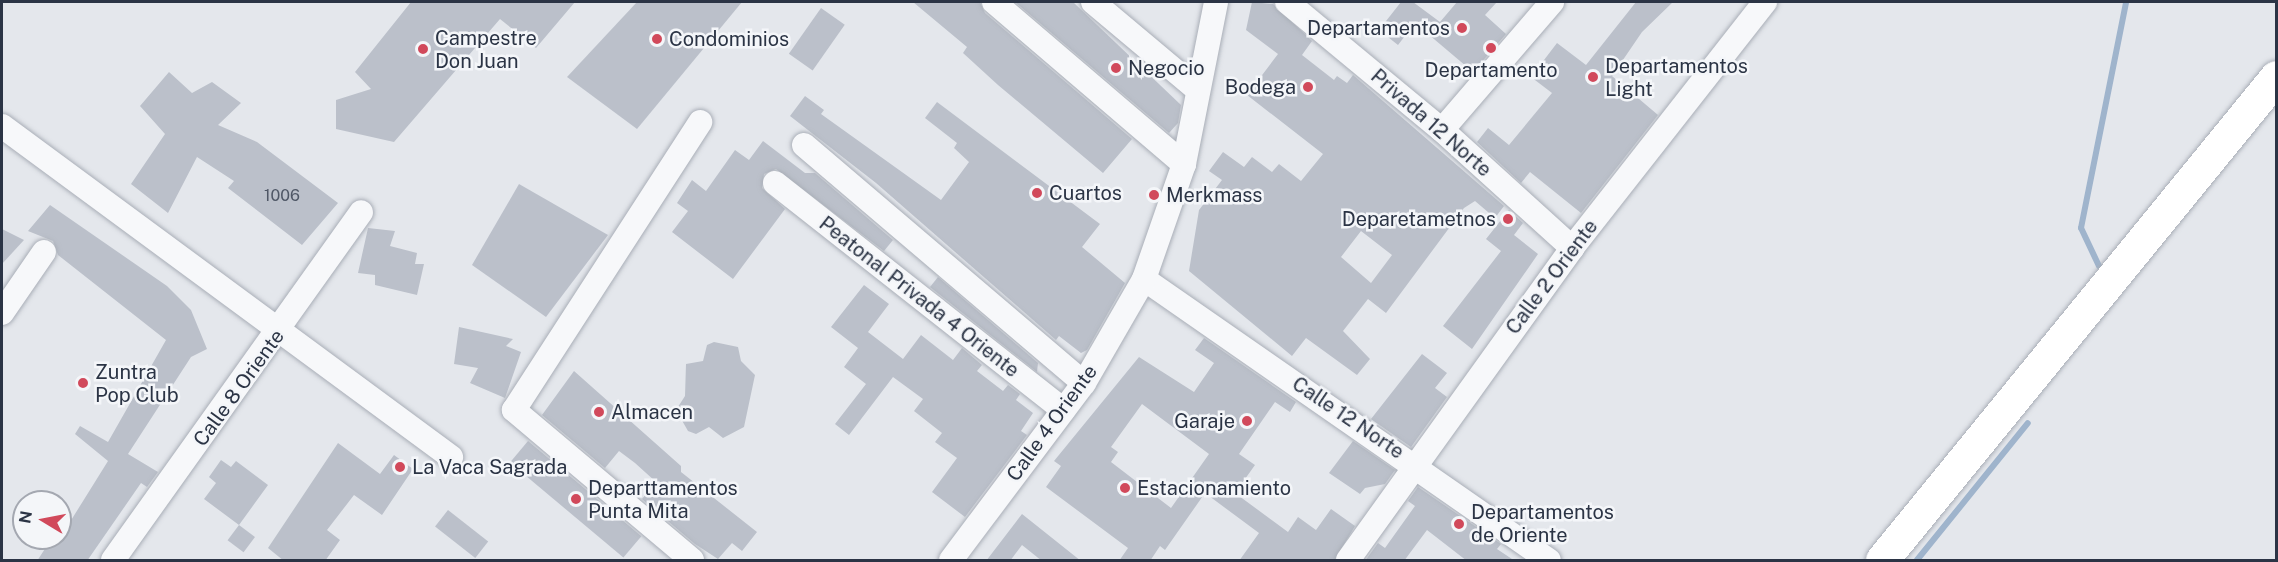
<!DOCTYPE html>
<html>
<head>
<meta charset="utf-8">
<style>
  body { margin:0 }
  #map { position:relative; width:2278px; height:562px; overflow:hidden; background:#e4e7ec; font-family:"Public Sans",sans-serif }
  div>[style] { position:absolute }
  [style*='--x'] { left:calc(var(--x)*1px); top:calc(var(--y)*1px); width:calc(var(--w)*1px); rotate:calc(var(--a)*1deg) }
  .stream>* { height:6px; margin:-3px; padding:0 3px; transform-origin:3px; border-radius:3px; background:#9fb4cc }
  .building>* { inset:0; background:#bbc0ca; transform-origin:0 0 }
  .roads { filter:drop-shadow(0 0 2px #a9aeb7) drop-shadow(0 0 2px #a9aeb7) }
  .street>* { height:24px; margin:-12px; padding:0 12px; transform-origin:12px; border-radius:12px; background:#f7f8fa }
  .secondary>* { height:33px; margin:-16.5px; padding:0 16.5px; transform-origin:16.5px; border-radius:16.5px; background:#fff }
  .dots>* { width:16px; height:16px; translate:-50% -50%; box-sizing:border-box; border:3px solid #f4f6f9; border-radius:50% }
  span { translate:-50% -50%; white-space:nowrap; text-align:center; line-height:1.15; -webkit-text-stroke:5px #f4f6f9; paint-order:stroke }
  .number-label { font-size:16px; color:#4f5766 }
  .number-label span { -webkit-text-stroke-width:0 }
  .poi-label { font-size:20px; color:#2b3445 }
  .right { translate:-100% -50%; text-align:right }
  .left { translate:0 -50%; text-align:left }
  .street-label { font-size:20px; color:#2b3445 }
  .frame { position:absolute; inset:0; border:3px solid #2b3445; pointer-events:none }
  .north { position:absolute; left:12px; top:490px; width:60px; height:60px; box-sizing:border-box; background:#f4f6f9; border:2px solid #a4a8b1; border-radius:50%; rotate:280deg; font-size:16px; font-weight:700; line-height:24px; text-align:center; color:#2b3445 }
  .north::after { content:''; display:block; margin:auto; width:21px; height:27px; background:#d1495b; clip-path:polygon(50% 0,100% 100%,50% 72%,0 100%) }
</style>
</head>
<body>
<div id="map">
  <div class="stream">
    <i style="--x:2099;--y:266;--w:42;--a:-115.3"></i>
    <i style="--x:2081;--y:228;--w:230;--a:-78.7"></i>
    <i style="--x:1917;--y:560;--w:176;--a:-51"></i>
  </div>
  <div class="building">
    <i style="clip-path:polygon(411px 2px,575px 2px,536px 48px,500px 19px,394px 142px,336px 129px,336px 100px,371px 89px,355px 72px)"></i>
    <i style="clip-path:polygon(637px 2px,742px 2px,637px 129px,567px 77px)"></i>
    <i style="clip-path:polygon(913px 2px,980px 2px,985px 13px,1132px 139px,1103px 173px,998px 85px,963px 53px,967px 47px)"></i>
    <i style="clip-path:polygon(1015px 2px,1073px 2px,1181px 105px,1178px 123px,1169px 133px)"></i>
    <i style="clip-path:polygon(evenodd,1252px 2px,1273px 4px,1312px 41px,1302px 55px,1334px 80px,1337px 76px,1347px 83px,1353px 75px,1504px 206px,1495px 218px,1475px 201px,1464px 208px,1386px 313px,1368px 299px,1343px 331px,1370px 359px,1357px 375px,1306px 338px,1292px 356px,1189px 271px,1199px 210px,1222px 180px,1209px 171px,1223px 152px,1244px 167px,1252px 157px,1272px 172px,1279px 164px,1301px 181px,1323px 154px,1247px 95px,1278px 54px,1246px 30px,1252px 2px,1361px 231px,1392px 255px,1371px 283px,1341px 257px,1361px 231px)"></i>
    <i style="clip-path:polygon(1401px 2px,1413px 2px,1440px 22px,1457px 2px,1497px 2px,1485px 15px,1506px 34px,1473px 72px,1415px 23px,1398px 45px,1379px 30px)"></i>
    <i style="clip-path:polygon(1636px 2px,1673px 2px,1642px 32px,1612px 76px,1658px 115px,1581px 213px,1530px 172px,1521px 183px,1477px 142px,1488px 128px,1509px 145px,1552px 93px,1531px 77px,1557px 43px,1586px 65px)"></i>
    <i style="left:821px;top:8px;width:29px;height:56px;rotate:35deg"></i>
    <i style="clip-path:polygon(169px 72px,192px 93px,212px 82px,241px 103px,218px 125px,257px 142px,338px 203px,302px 245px,228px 188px,234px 181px,197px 157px,168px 213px,131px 184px,165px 134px,140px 106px)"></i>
    <i style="clip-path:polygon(805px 96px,824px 110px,821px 114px,941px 200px,969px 162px,954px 148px,957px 143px,925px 118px,937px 102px,1100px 224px,1082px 247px,1125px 283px,1087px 350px,1081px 353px,1059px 336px,1056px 340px,876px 183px,790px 116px)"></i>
    <i style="clip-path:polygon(763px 141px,805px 173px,815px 173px,893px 240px,884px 251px,776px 169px,764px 174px,762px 188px,785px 209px,733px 279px,672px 232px,688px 211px,677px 203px,692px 180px,706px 191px,735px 150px,749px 160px)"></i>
    <i style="clip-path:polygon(519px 184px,608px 235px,546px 317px,472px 265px)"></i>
    <i style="clip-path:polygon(50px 205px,167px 286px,191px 310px,207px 349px,191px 357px,128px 454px,158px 472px,147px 487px,141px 483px,87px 561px,37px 561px,52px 538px,60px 538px,108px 461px,75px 434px,80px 426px,108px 442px,166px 340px,58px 255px,53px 241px,28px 231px)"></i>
    <i style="clip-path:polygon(1509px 210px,1523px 223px,1514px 235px,1538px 254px,1472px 349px,1443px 326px,1501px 251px,1486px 239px)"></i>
    <i style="clip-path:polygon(368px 228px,395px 231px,390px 246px,417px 253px,415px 264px,424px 264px,417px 295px,375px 285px,375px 275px,358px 273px)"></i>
    <i style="clip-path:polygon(2px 229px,24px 240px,2px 264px)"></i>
    <i style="clip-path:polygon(938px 277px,1038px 363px,1037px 372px,930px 287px)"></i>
    <i style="clip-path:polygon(864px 285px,889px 304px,868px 332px,903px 359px,921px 335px,953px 360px,962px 348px,982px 365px,977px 371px,1003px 391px,1008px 385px,1020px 394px,1016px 400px,1033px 413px,1021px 431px,1027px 435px,965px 517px,932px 492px,957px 458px,935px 442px,942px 433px,914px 411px,923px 399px,893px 377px,849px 435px,835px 424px,866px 384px,844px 367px,858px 348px,831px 327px)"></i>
    <i style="clip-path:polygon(459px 327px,513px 339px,506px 346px,521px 352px,505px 398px,470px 383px,478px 368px,454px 364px)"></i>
    <i style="clip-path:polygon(evenodd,1204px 338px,1296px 402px,1290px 412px,1275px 402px,1239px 454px,1255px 465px,1235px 493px,1288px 532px,1298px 517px,1316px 530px,1331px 509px,1355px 526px,1334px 561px,1239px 561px,1259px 533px,1205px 493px,1165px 550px,1160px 546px,1150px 561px,1119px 561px,1128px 548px,1046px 487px,1061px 466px,1054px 461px,1139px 357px,1194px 392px,1214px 363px,1195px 350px,1204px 338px,1142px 404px,1209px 454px,1171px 508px,1111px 462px,1118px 452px,1111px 447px,1142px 404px)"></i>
    <i style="clip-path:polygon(714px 342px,738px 347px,741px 361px,755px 375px,744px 427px,723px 438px,709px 427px,696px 434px,688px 431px,676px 410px,685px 396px,686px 364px,703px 361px,707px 345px)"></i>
    <i style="clip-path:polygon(1422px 354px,1447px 373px,1435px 388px,1447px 397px,1411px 447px,1371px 419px)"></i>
    <i style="clip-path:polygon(574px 371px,681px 466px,681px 472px,757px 532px,742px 551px,732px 543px,718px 559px,695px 544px,642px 499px,656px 482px,635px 463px,619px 451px,605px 468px,542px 415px)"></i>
    <i style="left:528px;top:441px;width:148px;height:28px;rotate:40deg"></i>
    <i style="clip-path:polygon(1353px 441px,1395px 470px,1385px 484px,1365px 488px,1360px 494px,1329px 473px)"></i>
    <i style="clip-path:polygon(338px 443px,380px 474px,394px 455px,413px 469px,382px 515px,354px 495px,327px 530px,340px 540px,325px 561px,284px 561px,268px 548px)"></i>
    <i style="clip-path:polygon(221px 460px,231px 467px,236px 461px,268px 485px,239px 525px,204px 499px,216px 483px,209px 477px)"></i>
    <i style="clip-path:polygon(1418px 487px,1501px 544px,1497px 549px,1515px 561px,1467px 561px,1427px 530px,1404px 561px,1365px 561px,1378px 543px,1385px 548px,1415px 506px,1408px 501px)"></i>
    <i style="left:448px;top:510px;width:51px;height:21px;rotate:38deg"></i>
    <i style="clip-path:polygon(1022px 514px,1081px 561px,1042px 561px,1022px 545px,1010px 561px,986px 561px)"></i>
    <i style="left:239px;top:525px;width:20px;height:19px;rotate:37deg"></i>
  </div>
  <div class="roads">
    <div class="street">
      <i style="--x:994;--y:2;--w:250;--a:40.5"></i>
      <i style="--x:1093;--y:2;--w:137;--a:40"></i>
      <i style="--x:1287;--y:2;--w:201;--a:39.6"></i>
      <i style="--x:1442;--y:130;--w:176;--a:42.2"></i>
      <i style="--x:2;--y:126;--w:558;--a:36.4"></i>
      <i style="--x:1442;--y:130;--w:169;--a:-49.3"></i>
      <i style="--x:804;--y:145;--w:367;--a:40.4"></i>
      <i style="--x:775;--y:183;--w:367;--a:38.2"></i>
      <i style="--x:1144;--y:279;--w:493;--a:34.8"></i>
      <i style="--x:2;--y:313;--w:74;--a:-55.5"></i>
      <i style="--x:113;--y:560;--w:427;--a:-54.5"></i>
      <i style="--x:692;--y:560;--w:233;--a:-139.9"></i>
      <i style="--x:514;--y:410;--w:343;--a:-57.1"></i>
      <i style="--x:951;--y:560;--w:221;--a:-53.1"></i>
      <i style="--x:1084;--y:383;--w:120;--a:-60"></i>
      <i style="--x:1144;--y:279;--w:122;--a:-70.8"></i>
      <i style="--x:1184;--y:164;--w:165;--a:-78.8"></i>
      <i style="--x:1348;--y:560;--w:384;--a:-54.3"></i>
      <i style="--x:1572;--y:248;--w:313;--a:-51.9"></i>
    </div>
    <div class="secondary">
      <i style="--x:1882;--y:560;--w:623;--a:-50.79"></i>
    </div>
  </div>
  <div class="dots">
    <i style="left:1462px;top:28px;background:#d1495b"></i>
    <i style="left:657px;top:39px;background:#d1495b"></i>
    <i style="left:1491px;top:48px;background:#d1495b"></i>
    <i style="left:423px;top:49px;background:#d1495b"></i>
    <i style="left:1116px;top:68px;background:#d1495b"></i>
    <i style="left:1593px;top:77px;background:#d1495b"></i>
    <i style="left:1308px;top:87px;background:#d1495b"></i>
    <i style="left:1037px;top:193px;background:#d1495b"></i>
    <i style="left:1154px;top:195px;background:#d1495b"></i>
    <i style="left:1508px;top:219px;background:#d1495b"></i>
    <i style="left:83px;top:383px;background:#d1495b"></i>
    <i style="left:599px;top:412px;background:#d1495b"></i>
    <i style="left:1247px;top:421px;background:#d1495b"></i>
    <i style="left:400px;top:467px;background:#d1495b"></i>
    <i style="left:1125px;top:488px;background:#d1495b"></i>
    <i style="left:576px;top:499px;background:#d1495b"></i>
    <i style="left:1459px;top:524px;background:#d1495b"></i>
  </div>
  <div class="number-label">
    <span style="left:282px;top:196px">1006</span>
  </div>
  <div class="poi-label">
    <span class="right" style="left:1450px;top:28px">Departamentos</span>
    <span class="left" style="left:435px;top:50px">Campestre<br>Don Juan</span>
    <span class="left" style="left:669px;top:39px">Condominios</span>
    <span class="left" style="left:1605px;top:78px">Departamentos<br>Light</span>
    <span class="left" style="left:1128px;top:68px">Negocio</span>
    <span style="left:1491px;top:70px">Departamento</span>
    <span class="right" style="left:1296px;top:87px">Bodega</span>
    <span class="left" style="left:1049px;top:193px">Cuartos</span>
    <span class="left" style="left:1166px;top:195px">Merkmass</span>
    <span class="right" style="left:1496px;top:219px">Deparetametnos</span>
    <span class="left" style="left:95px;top:384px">Zuntra<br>Pop Club</span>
    <span class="left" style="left:611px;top:412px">Almacen</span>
    <span class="right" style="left:1235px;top:421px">Garaje</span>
    <span class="left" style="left:412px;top:467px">La Vaca Sagrada</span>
    <span class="left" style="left:588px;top:500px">Departtamentos<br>Punta Mita</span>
    <span class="left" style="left:1137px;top:488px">Estacionamiento</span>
    <span class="left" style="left:1471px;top:524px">Departamentos<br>de Oriente</span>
  </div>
  <div class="street-label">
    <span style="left:1431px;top:123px;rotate:41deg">Privada 12 Norte</span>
    <span style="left:1552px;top:277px;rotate:-53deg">Calle 2 Oriente</span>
    <span style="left:919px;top:297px;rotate:38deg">Peatonal Privada 4 Oriente</span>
    <span style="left:239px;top:388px;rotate:-54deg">Calle 8 Oriente</span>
    <span style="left:1348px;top:418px;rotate:34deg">Calle 12 Norte</span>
    <span style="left:1052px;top:423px;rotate:-54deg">Calle 4 Oriente</span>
  </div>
  <div class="frame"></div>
  <div class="north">N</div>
</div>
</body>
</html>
